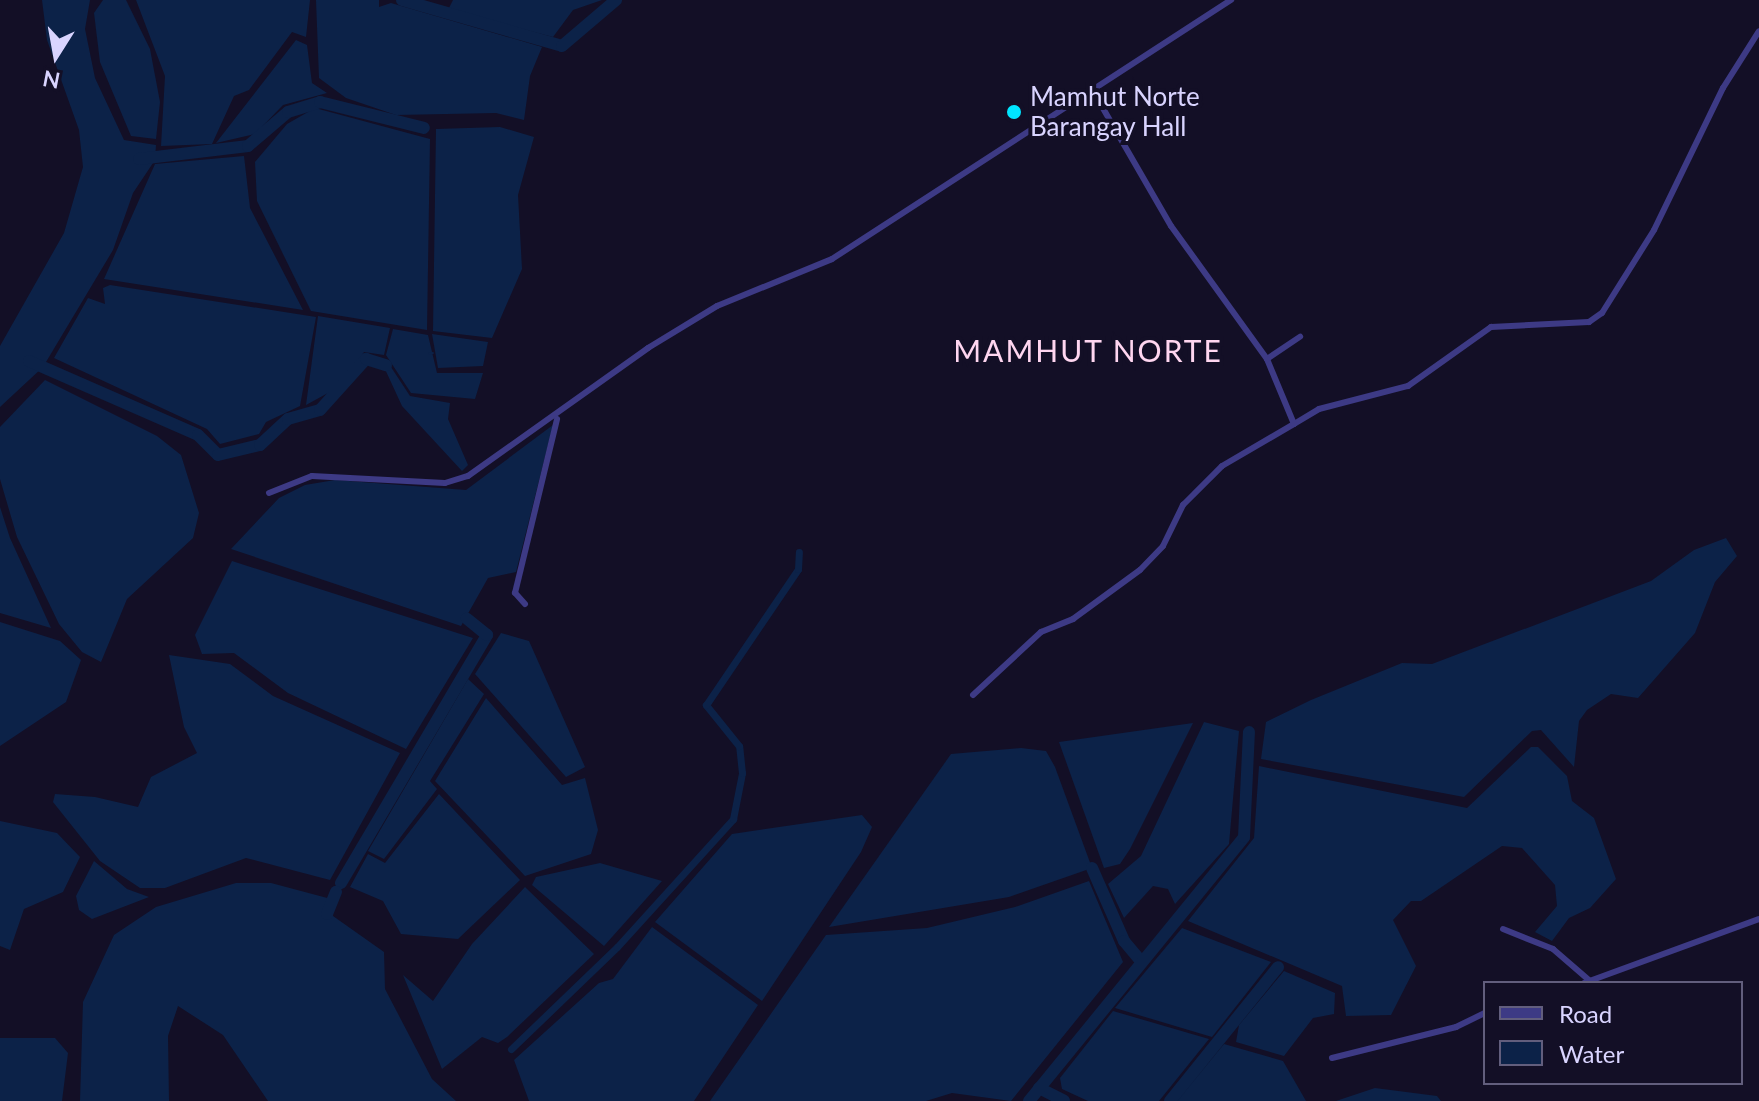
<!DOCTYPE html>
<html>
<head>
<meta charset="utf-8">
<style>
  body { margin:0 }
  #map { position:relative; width:1759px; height:1101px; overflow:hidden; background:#130f26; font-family:Lato,sans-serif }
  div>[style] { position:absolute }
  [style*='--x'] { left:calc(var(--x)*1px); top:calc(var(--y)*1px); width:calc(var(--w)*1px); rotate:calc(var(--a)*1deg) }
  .water>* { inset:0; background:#0c2248 }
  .stream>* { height:2px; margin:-1px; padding:0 1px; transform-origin:1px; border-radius:1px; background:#0c2248 }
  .canal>* { height:7px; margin:-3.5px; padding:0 3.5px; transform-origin:3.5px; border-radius:3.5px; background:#0c2248 }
  .river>* { height:12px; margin:-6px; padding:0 6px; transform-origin:6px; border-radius:6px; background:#0c2248 }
  .minor>* { height:6px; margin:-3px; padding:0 3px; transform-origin:3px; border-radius:3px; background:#3d3a85 }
  .dots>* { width:22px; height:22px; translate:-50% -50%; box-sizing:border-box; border:4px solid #130f26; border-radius:50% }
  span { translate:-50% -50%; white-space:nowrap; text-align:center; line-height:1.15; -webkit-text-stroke:8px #130f26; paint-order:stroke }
  .poi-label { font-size:26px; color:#d9d4ff }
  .left { translate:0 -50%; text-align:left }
  .quarter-label { font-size:30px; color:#ffd6f0; letter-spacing:2px }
  .legend { position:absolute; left:1483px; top:981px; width:260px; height:104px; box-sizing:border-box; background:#130f26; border:2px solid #625e7d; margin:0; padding:10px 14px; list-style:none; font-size:24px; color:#d9d4ff }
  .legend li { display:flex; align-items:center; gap:16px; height:40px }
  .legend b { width:40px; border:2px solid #625e7d }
  .north { position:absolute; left:16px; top:16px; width:80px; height:80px; -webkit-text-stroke:6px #130f26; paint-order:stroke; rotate:191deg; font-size:22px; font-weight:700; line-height:32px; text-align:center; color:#d9d4ff }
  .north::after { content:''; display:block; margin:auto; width:28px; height:36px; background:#d9d4ff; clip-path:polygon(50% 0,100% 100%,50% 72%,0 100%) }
</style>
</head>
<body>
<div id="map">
  <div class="water">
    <i style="clip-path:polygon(42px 0,90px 0,85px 29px,95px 78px,124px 140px,156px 145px,155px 160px,133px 193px,113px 250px,43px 367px,0 407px,0 346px,64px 233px,83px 167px,79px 130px,47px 40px)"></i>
    <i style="clip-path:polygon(103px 0,126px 0,150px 49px,160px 102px,156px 139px,131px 136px,100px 62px,94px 13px)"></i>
    <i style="clip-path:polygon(136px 0,310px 0,306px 37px,292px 32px,249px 90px,234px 96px,212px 144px,161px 146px,165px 76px)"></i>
    <i style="clip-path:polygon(316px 0,379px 0,379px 7px,391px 3px,542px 47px,530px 76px,524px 120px,496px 113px,396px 115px,346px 98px,319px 78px)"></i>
    <i style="clip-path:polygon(453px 0,602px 0,573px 10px,553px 37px,472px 16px,449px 8px)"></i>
    <i style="clip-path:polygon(296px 40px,307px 45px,312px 83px,327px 93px,283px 105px,255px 134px,216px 143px)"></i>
    <i style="clip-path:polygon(315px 108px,430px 139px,427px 330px,311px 311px,257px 201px,255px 162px,287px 124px)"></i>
    <i style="clip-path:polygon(500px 127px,534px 137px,518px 195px,522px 269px,492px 338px,433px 331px,436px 129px)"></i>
    <i style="clip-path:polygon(244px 156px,250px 208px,303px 310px,104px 279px,155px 164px)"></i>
    <i style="clip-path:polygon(110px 285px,316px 317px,300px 406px,266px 422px,259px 434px,220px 444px,207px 429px,54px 358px,88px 298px,105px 304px,103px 288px)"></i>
    <i style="clip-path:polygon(318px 316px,390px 328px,384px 355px,364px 352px,339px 387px,306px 405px)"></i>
    <i style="clip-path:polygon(393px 329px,428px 335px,437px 373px,483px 373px,475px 399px,411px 393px,386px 355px)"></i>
    <i style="clip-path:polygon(432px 334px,488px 342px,483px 366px,438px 368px)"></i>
    <i style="clip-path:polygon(389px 364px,410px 396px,450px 403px,448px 419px,468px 465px,462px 471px,402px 406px,384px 367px)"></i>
    <i style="clip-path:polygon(45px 380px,157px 436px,181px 455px,199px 513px,193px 538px,127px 599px,101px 662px,82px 652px,59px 624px,17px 537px,0 479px,0 427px)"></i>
    <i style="clip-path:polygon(553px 425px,516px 572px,488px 578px,461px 626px,231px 549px,279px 498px,305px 485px,335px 480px,466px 490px)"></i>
    <i style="clip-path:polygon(0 507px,10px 538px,51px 628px,0 613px)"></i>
    <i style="clip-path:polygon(1726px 538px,1737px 556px,1715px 582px,1695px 633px,1638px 698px,1611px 694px,1587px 710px,1579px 721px,1574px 767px,1541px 730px,1532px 731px,1464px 797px,1261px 759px,1266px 722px,1311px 700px,1402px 663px,1432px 664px,1651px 581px,1694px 550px)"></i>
    <i style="clip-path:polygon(232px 561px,473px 638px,406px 749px,288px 693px,234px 653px,202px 654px,195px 635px)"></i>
    <i style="clip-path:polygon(0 622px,60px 641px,81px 660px,66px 702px,0 746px)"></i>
    <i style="clip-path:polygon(501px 633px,529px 641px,585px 767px,566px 777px,475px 674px)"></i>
    <i style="clip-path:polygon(169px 655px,230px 664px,273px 696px,400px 753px,330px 880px,246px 858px,165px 888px,140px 888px,100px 861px,53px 802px,55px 794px,95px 797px,138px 807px,151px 777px,197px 753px,184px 727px)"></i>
    <i style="clip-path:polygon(468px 679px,484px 694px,430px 781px,437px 789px,384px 859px,368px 851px)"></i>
    <i style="clip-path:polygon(486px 698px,562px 785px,585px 778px,598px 830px,591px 854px,525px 876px,435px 781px)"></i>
    <i style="clip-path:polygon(1204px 722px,1239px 731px,1229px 844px,1175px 904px,1168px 889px,1153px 886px,1124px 918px,1108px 884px,1141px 856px)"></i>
    <i style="clip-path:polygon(1193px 723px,1130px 849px,1120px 864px,1104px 868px,1059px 742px)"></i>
    <i style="clip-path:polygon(1531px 747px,1538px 747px,1567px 776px,1572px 801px,1594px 818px,1616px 879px,1590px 908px,1569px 918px,1552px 941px,1535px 932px,1557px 906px,1555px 885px,1522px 848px,1502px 846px,1421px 901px,1411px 901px,1393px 920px,1416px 966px,1391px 1015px,1346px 1016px,1342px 986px,1188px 921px,1254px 838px,1259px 766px,1467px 808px)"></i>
    <i style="clip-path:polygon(1021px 748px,1046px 751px,1055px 767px,1092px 868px,1009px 897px,829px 927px,951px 754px)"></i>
    <i style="clip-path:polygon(439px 794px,520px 880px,458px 939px,401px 934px,383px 901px,350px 887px,368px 854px,385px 863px)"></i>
    <i style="clip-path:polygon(862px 815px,872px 827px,861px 852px,762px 1001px,655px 922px,732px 834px)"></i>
    <i style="clip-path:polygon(0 821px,57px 833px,80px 857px,63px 892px,24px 909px,10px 950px,0 946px)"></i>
    <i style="clip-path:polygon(94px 861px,127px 889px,149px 897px,92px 919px,79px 910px,76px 896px)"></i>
    <i style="clip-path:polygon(600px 863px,662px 881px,604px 946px,532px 885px,536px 877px)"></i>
    <i style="clip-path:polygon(1089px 881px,1123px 962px,1011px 1101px,952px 1093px,926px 1101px,710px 1101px,826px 935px,927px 928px,1015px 907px)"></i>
    <i style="clip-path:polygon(236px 883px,271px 883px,331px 899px,333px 916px,384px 952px,385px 989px,432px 1079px,456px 1101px,268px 1101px,223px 1035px,178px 1006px,168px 1036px,169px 1101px,80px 1101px,83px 1002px,114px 935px,156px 907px)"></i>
    <i style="clip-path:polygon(525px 887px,594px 954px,507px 1037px,498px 1043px,482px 1037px,442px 1069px,403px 975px,433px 1001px,472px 944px)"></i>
    <i style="clip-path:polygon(652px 927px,758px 1005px,694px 1101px,529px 1101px,514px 1060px,599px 983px,613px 979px)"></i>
    <i style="clip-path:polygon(1182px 928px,1271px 962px,1212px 1037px,1115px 1008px)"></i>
    <i style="clip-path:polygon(1284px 971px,1335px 993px,1334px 1014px,1313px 1018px,1284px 1056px,1236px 1042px,1239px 1025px)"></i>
    <i style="clip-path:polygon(1113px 1011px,1209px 1039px,1159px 1101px,1088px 1101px,1062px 1089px,1060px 1078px)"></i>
    <i style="clip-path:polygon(0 1038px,55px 1038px,68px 1053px,62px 1101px,0 1101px)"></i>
    <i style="clip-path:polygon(1224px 1044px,1283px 1061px,1306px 1101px,1177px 1101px)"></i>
    <i style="clip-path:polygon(1375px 1088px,1437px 1096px,1441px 1101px,1336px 1101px)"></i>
  </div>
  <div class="stream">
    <i style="--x:429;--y:354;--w:4;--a:-14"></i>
  </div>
  <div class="canal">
    <i style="--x:511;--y:1049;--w:147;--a:-43.9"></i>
    <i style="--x:617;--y:947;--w:173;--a:-47.8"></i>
    <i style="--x:733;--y:819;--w:47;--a:-78.9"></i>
    <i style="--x:742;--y:773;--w:27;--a:-96"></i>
    <i style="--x:739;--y:746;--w:53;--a:-128.8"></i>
    <i style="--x:706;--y:705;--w:164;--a:-55.9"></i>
    <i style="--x:798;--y:569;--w:17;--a:-87"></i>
  </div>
  <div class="river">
    <i style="--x:402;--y:0;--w:166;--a:16"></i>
    <i style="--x:562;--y:46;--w:71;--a:-40.4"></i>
    <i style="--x:139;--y:159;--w:110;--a:-6.8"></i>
    <i style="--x:248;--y:146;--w:52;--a:-40.4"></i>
    <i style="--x:288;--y:112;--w:34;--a:-17"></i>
    <i style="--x:320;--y:102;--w:107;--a:14"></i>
    <i style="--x:29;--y:361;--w:184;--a:23.6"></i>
    <i style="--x:198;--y:435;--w:28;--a:45"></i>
    <i style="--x:218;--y:455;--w:43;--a:-13.4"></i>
    <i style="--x:260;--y:445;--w:38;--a:-43"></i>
    <i style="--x:288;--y:419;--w:33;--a:-16"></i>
    <i style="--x:320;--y:410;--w:69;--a:-48"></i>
    <i style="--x:366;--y:359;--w:21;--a:17"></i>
    <i style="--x:1092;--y:868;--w:80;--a:66.3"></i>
    <i style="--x:1124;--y:941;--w:25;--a:50"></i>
    <i style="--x:341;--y:883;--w:288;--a:-59.5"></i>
    <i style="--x:487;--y:635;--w:26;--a:-141"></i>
    <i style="--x:327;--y:914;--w:24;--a:-68"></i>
    <i style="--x:1039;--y:1088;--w:28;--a:27"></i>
    <i style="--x:1029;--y:1101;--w:340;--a:-50.8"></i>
    <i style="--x:1244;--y:837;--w:105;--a:-87.3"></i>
    <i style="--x:1170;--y:1101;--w:172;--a:-51.1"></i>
  </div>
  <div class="minor">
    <i style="--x:1267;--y:359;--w:40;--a:-34"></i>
    <i style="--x:1294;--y:424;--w:29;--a:-31"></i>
    <i style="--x:1319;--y:409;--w:92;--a:-14.5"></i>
    <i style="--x:1408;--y:386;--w:102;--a:-35.4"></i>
    <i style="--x:1491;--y:327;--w:98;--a:-2.9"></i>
    <i style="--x:1589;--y:322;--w:16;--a:-35"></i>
    <i style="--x:1602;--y:313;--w:98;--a:-57.9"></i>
    <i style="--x:1654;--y:230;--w:158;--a:-64.1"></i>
    <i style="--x:1723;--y:88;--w:67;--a:-57.7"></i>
    <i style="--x:269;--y:493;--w:46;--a:-21.6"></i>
    <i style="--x:312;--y:476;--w:133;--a:3"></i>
    <i style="--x:445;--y:483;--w:24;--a:-17"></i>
    <i style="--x:468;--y:476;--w:221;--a:-35.4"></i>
    <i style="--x:648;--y:348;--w:81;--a:-31.3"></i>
    <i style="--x:717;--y:306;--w:124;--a:-22.2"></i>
    <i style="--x:832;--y:259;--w:476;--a:-33"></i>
    <i style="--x:525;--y:604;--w:15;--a:-132"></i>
    <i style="--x:515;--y:593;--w:179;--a:-76.4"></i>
    <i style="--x:973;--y:695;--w:93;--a:-42.8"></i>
    <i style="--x:1041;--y:632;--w:35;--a:-22"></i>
    <i style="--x:1073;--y:619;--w:83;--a:-36.2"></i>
    <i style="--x:1140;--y:570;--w:33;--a:-46"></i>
    <i style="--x:1163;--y:546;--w:46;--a:-64"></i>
    <i style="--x:1183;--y:505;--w:55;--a:-45"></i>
    <i style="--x:1222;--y:466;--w:83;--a:-30.3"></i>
    <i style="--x:1294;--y:424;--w:70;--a:-112.6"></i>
    <i style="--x:1267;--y:359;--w:164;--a:-125.8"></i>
    <i style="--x:1171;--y:226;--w:156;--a:-120"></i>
    <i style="--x:1503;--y:929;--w:54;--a:21.8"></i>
    <i style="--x:1553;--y:949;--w:49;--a:40.9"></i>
    <i style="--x:1584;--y:983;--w:186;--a:-20.1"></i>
    <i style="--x:1332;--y:1058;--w:128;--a:-14"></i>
    <i style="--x:1456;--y:1027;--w:32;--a:-26"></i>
  </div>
  <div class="dots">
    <i style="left:1014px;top:112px;background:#00e5ff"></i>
  </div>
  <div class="poi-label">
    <span class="left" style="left:1030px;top:112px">Mamhut Norte<br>Barangay Hall</span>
  </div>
  <div class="quarter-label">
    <span style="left:1088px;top:350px">MAMHUT NORTE</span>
  </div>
  <ul class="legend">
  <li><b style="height:10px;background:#3d3a85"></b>Road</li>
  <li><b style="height:22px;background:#0c2248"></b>Water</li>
  </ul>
  <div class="north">N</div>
</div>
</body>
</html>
